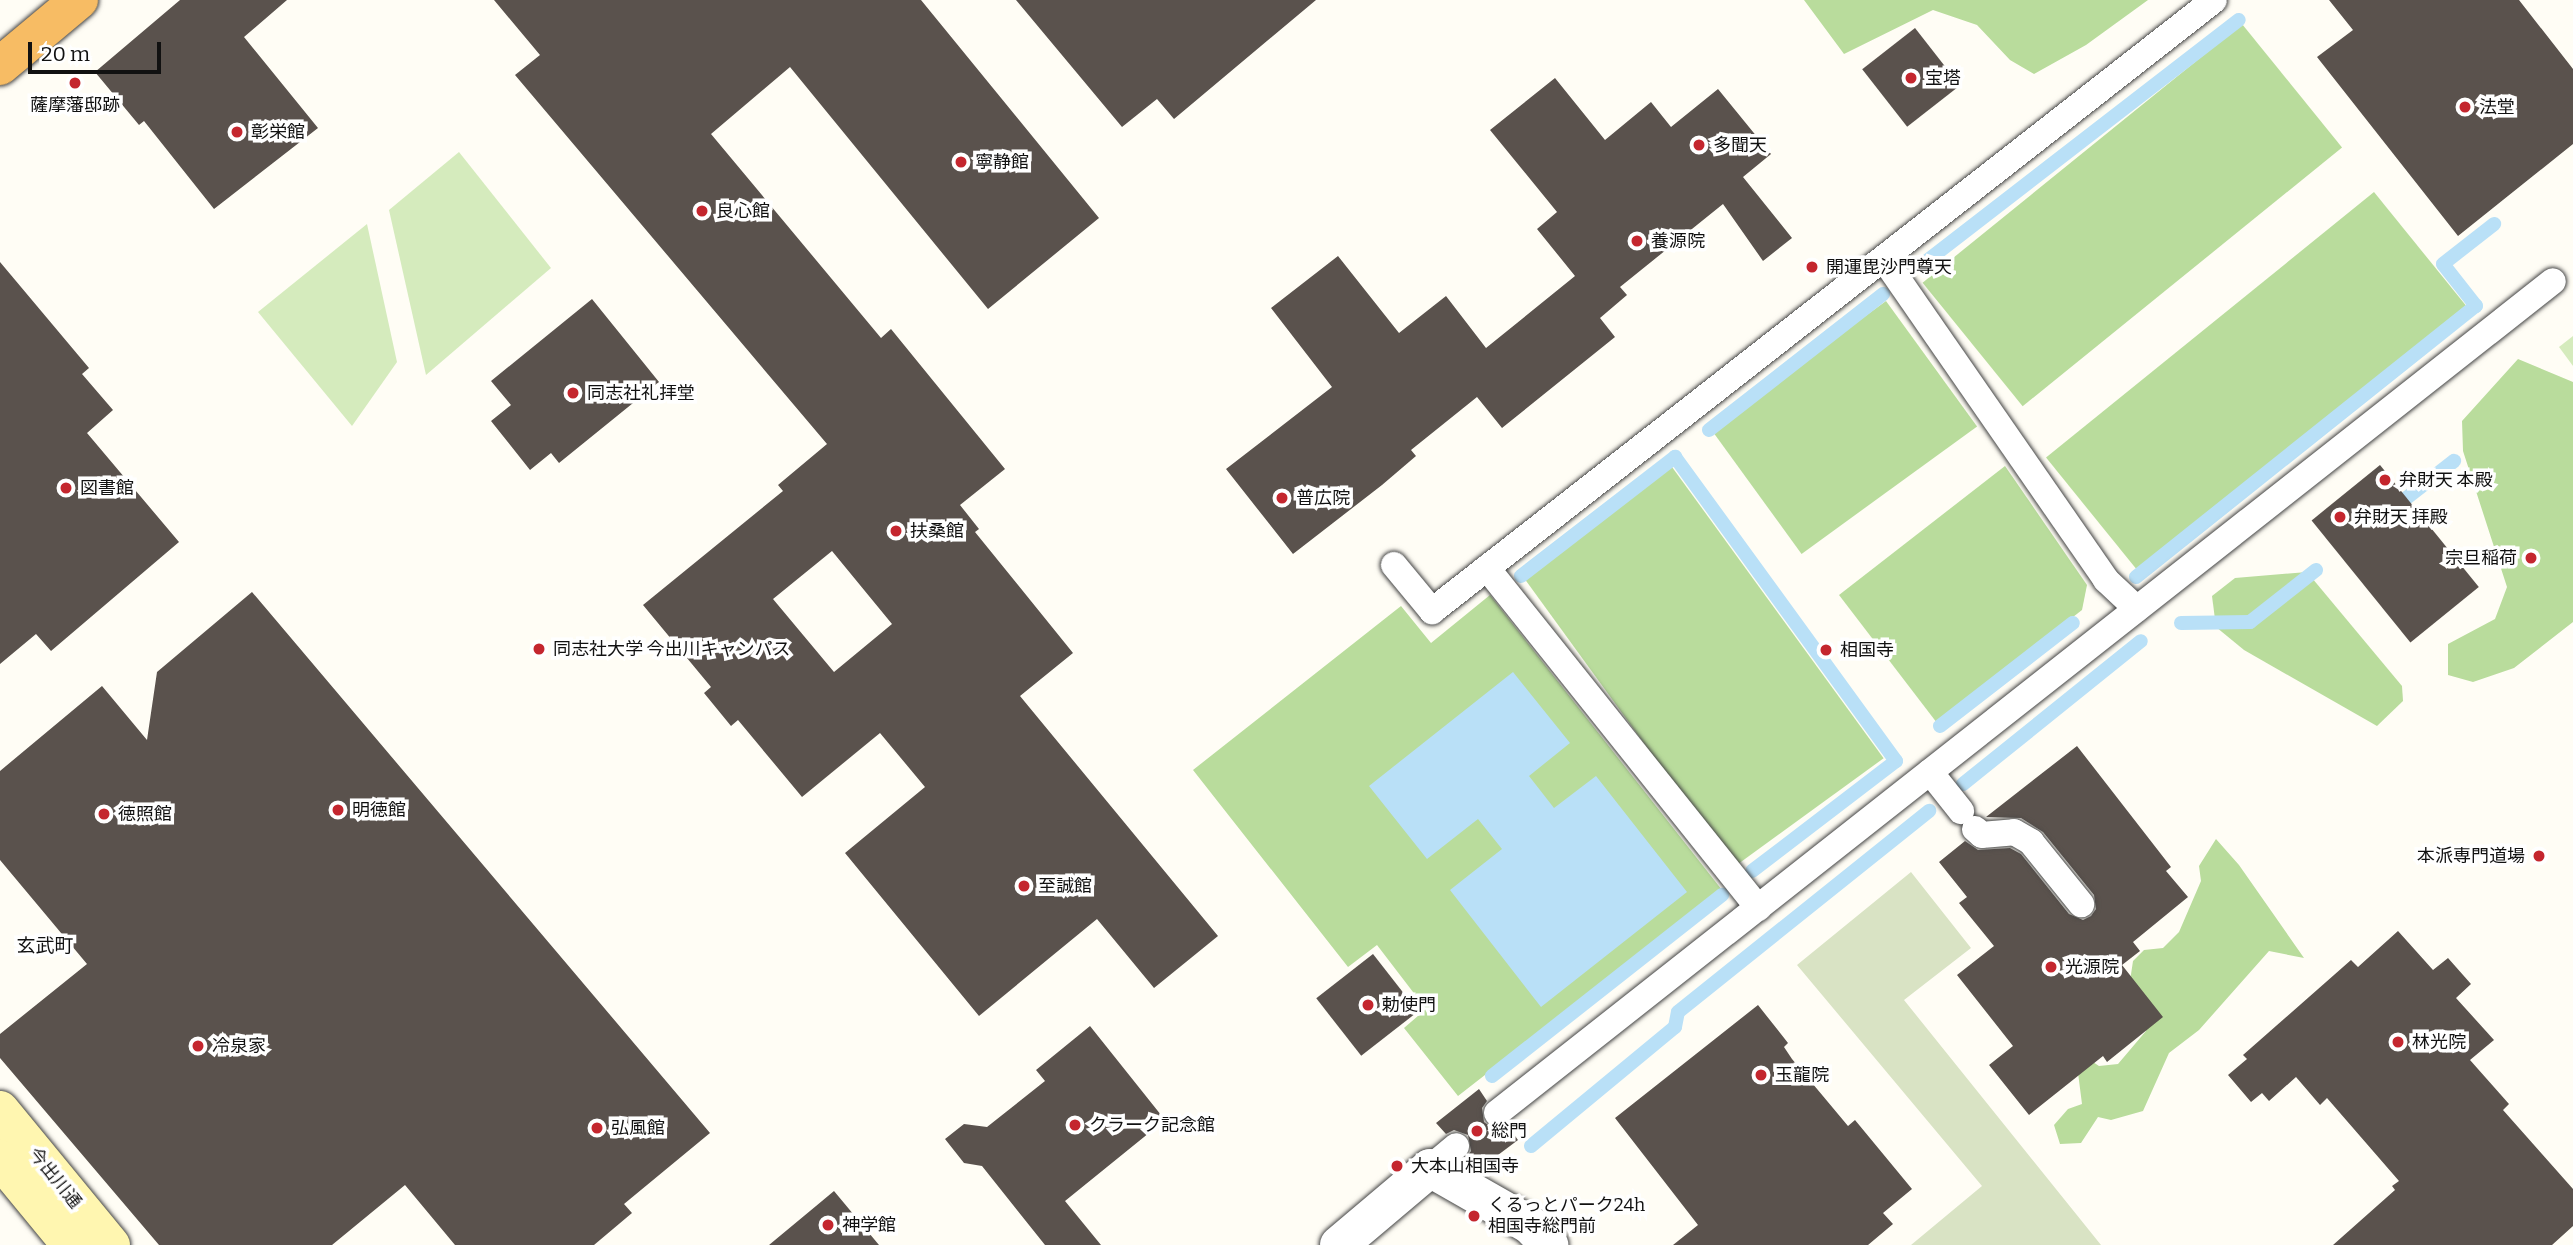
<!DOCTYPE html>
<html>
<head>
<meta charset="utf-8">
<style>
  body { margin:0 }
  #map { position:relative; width:2573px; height:1245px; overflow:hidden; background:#fffdf5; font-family:Bitter,"Noto Sans JP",serif }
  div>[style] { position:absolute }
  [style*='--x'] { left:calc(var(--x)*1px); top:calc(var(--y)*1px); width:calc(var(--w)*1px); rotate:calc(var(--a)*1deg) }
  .green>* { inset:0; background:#d5ebbd }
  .forest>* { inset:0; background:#b9dc9c; transform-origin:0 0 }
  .cemetery>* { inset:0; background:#d9e3c4 }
  .water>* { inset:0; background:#b9e0f7 }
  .stream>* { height:14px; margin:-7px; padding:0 7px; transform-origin:7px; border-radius:7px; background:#b9e0f7 }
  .building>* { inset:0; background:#5a524d; transform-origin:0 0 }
  .roads { filter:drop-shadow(0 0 2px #444) drop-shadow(0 0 2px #444) }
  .service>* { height:26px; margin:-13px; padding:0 13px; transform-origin:13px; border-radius:13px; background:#fff }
  .minor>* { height:38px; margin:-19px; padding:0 19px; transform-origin:19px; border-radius:19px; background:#fff }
  .secondary>* { height:38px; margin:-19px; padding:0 19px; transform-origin:19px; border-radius:19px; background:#fff6b0 }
  .trunk>* { height:38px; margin:-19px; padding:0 19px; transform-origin:19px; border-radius:19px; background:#f7bc64 }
  .dots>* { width:19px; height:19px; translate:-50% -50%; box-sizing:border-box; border:4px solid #fff; border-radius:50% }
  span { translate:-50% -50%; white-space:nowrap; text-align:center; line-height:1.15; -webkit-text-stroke:7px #fff; paint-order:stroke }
  .poi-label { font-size:18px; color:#111 }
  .left { translate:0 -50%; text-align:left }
  .right { translate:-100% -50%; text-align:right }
  .street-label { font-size:18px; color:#111 }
  .neighbourhood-label { font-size:19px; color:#111 }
  .scale { position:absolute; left:28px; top:42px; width:133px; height:32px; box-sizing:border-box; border:4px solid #111; border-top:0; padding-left:9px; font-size:21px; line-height:24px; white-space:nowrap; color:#111; -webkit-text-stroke:5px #fff; paint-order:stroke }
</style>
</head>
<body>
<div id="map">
  <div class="green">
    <i style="clip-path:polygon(459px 152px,551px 268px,426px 375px,389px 210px)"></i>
    <i style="clip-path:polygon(367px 224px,397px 362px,352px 426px,258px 312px)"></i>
    <i style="clip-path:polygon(2573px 336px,2573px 366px,2559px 347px)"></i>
  </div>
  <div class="forest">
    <i style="clip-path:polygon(1804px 0,2148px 0,2086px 45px,2034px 74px,2010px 60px,1977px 25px,1933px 10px,1844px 54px)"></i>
    <i style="left:2242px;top:24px;width:159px;height:411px;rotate:51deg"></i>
    <i style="left:2374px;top:192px;width:146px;height:422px;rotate:51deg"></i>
    <i style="left:1886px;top:301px;width:155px;height:217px;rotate:54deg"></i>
    <i style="clip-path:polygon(2518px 359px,2573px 382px,2573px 622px,2514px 668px,2473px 682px,2448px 675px,2448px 644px,2495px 619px,2507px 587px,2463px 451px,2462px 421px)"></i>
    <i style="clip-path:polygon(2005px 466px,2087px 585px,2082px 610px,1937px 723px,1839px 595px)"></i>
    <i style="left:1672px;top:467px;width:360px;height:185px;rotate:54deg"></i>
    <i style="clip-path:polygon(2307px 572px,2402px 686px,2403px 701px,2377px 726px,2244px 650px,2216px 627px,2212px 596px,2235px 578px)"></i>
    <i style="clip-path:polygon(1490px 595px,1722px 890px,1458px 1096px,1404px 1028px,1426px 1009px,1377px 945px,1348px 967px,1193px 770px,1401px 606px,1431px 643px)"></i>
    <i style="clip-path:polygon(2216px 839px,2239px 865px,2304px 958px,2269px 951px,2199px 1030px,2169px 1053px,2143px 1111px,2111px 1120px,2098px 1117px,2081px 1143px,2060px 1144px,2054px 1125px,2068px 1109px,2082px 1104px,2077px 1065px,2084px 1056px,2099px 1066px,2118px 1064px,2146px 1031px,2148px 1008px,2130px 981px,2133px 961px,2144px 950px,2163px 948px,2179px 932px,2201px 881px,2199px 866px)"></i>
  </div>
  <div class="cemetery">
    <i style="clip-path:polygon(1911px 872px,1971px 948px,1904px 1000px,2101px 1245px,1911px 1245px,1982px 1186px,1797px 965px)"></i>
  </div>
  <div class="water">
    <i style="clip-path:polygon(1513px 672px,1570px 743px,1529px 776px,1554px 808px,1596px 776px,1687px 892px,1541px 1007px,1450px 890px,1502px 849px,1478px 819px,1427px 859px,1369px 786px)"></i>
  </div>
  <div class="stream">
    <i style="--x:1919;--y:267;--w:404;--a:-37.7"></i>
    <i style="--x:1709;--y:430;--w:221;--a:-38"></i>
    <i style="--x:2391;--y:510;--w:80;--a:-37.9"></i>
    <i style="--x:1521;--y:576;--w:195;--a:-37.7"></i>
    <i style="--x:1675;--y:457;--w:376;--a:54"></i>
    <i style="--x:1896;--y:761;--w:181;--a:142.6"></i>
    <i style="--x:2136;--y:577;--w:435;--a:-38.6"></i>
    <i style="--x:2476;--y:306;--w:53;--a:-128.2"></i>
    <i style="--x:2443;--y:264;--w:65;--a:-38.1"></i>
    <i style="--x:2181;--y:623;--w:69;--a:-0.8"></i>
    <i style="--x:2250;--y:622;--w:84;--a:-38.2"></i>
    <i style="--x:1940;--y:726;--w:168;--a:-37.8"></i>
    <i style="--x:1963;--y:784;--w:228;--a:-38.8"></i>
    <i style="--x:1492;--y:1076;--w:293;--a:-38.2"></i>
    <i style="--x:1531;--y:1146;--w:187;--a:-39.6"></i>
    <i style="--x:1675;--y:1027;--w:15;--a:-79"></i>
    <i style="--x:1678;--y:1012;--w:322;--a:-38.7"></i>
  </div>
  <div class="building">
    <i style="clip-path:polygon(180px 0,287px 0,244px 37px,318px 128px,214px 209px,144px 121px,139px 125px,95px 72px)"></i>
    <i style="clip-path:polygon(evenodd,494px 0,921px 0,1099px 218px,988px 309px,790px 67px,711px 134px,881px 338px,891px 329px,1005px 469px,960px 505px,979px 529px,975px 532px,1073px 653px,1020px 696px,1218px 936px,1154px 988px,1097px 919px,979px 1016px,845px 853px,925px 787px,880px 733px,802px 797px,738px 720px,731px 726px,704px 693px,711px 687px,643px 605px,783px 491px,778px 485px,827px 444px,515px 75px,540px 55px,494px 0,832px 551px,892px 624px,834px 672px,773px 599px,832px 551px)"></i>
    <i style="clip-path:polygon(1016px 0,1316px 0,1174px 119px,1157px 99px,1122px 127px)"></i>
    <i style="clip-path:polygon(2329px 0,2519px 0,2573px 69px,2573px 144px,2458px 236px,2317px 57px,2353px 30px)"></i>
    <i style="left:1915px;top:28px;width:73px;height:67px;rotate:52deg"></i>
    <i style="clip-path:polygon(1555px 78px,1605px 140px,1651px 102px,1671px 127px,1718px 89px,1771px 154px,1743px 177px,1792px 238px,1763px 261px,1723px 204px,1620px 287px,1627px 295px,1600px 318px,1615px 337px,1502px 428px,1477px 397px,1411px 450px,1416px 456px,1382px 485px,1293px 554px,1226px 469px,1332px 387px,1271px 308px,1338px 256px,1399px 333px,1446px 296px,1486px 348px,1575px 276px,1537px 229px,1557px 212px,1490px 130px)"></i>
    <i style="clip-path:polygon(0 262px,89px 368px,82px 374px,113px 410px,87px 433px,179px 542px,51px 651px,36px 634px,0 664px)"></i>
    <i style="clip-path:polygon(592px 299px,659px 382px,559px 463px,551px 453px,530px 470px,491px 421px,511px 405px,491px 381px)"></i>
    <i style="left:2380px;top:465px;width:157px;height:88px;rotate:51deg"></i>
    <i style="clip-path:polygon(252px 592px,710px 1133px,624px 1204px,632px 1213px,594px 1245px,455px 1245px,405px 1185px,332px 1245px,159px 1245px,0 1058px,0 1034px,87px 964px,0 860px,0 771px,102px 686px,147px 740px,157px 672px)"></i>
    <i style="clip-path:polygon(2077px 746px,2171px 867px,2166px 871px,2188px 897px,2133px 942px,2140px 951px,2122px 965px,2163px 1017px,2107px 1062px,2103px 1056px,2029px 1115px,1989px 1065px,2013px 1046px,1957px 975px,1994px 946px,1959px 903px,1967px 897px,1939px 862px,1965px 841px,1978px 850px,2010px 848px,2021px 854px,2069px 914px,2083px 920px,2091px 916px,2096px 909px,2094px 895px,2043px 832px,2021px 818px,1986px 817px)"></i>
    <i style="clip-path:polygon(2398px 931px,2433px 970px,2448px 958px,2471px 984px,2456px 998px,2494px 1040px,2470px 1060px,2509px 1104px,2503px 1110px,2573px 1189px,2573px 1226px,2552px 1245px,2333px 1245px,2395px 1190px,2392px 1186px,2399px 1181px,2327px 1098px,2320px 1105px,2296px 1077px,2269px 1101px,2262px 1093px,2251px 1102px,2228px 1075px,2247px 1059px,2243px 1055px,2351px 960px,2358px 967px)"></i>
    <i style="left:1373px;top:954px;width:73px;height:72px;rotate:52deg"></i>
    <i style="clip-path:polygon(1758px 1005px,1788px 1043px,1784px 1047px,1792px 1059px,1848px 1126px,1855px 1120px,1912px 1189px,1883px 1213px,1893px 1224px,1868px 1245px,1673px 1245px,1698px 1225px,1615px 1118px)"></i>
    <i style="clip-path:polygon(1090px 1026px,1165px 1120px,1065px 1201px,1101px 1245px,1045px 1245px,982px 1166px,964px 1163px,945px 1139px,964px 1124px,987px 1127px,1045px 1081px,1036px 1070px)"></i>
    <i style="clip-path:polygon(1479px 1089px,1487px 1101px,1482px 1108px,1484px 1122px,1492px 1128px,1507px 1125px,1518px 1140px,1478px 1170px,1465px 1159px,1471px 1151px,1468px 1135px,1454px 1130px,1446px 1134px,1436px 1123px)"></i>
    <i style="clip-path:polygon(834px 1191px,879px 1245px,769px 1245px,816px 1206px)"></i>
  </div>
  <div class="roads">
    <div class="service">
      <i style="--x:1893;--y:272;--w:374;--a:55.3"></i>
      <i style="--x:2106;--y:580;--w:42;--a:43.1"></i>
      <i style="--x:1394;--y:565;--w:60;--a:50.4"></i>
      <i style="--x:1432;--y:611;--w:992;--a:-38"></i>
      <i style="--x:1487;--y:568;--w:435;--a:51.4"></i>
      <i style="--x:1930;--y:772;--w:50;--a:51.5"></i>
      <i style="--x:1975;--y:829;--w:9;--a:41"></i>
      <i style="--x:1982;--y:835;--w:32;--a:-5"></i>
      <i style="--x:2014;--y:832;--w:20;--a:30"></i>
      <i style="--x:2031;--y:842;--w:80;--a:51.1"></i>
      <i style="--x:1497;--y:1113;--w:1344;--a:-38.23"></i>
      <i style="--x:1430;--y:1168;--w:34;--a:-40"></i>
    </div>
    <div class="minor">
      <i style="--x:1339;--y:1245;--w:119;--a:-40.2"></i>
      <i style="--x:1430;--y:1168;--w:115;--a:29.7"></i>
      <i style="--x:1530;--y:1225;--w:28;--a:46"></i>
    </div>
    <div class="secondary">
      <i style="--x:0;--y:1110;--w:175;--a:50.6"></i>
      <i style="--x:0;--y:1159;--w:112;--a:50.5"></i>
    </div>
    <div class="trunk">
      <i style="--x:0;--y:66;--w:103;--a:-39.9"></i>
    </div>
  </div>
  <div class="dots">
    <i style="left:1911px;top:78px;background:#c4262e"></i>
    <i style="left:75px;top:83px;background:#c4262e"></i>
    <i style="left:2465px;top:107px;background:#c4262e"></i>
    <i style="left:237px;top:132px;background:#c4262e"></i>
    <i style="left:1699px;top:145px;background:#c4262e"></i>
    <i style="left:961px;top:162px;background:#c4262e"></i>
    <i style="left:702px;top:211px;background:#c4262e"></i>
    <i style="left:1637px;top:241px;background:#c4262e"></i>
    <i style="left:1812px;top:267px;background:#c4262e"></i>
    <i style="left:573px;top:393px;background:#c4262e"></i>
    <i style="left:2385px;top:480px;background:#c4262e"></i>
    <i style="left:66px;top:488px;background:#c4262e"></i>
    <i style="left:1282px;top:498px;background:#c4262e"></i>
    <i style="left:2340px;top:517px;background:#c4262e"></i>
    <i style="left:896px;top:531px;background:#c4262e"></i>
    <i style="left:2531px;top:558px;background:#c4262e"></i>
    <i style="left:539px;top:649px;background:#c4262e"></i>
    <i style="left:1826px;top:650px;background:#c4262e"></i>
    <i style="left:338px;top:810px;background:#c4262e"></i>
    <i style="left:104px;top:814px;background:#c4262e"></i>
    <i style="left:2539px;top:856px;background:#c4262e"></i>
    <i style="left:1024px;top:886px;background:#c4262e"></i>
    <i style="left:2051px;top:967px;background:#c4262e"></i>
    <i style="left:1368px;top:1005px;background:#c4262e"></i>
    <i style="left:2398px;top:1042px;background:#c4262e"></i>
    <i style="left:198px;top:1046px;background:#c4262e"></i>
    <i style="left:1761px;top:1075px;background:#c4262e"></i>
    <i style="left:1075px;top:1125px;background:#c4262e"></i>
    <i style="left:597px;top:1128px;background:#c4262e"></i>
    <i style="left:1477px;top:1131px;background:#c4262e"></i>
    <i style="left:1397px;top:1166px;background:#c4262e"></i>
    <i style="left:1474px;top:1216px;background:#c4262e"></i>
    <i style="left:828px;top:1225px;background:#c4262e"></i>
  </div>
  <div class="poi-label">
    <span class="left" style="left:1925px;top:78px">宝塔</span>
    <span style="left:75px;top:105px">薩摩藩邸跡</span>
    <span class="left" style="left:2479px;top:107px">法堂</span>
    <span class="left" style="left:251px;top:132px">彰栄館</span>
    <span class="left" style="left:1713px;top:145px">多聞天</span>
    <span class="left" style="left:975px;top:162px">寧静館</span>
    <span class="left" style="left:716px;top:211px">良心館</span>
    <span class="left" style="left:1651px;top:241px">養源院</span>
    <span class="left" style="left:1826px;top:267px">開運毘沙門尊天</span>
    <span class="left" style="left:587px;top:393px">同志社礼拝堂</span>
    <span class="left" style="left:2399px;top:480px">弁財天 本殿</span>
    <span class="left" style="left:80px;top:488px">図書館</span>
    <span class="left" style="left:1296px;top:498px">普広院</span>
    <span class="left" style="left:2354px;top:517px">弁財天 拝殿</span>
    <span class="left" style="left:910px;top:531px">扶桑館</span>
    <span class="right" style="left:2517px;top:558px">宗旦稲荷</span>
    <span class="left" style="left:553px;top:649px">同志社大学 今出川キャンパス</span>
    <span class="left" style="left:1840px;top:650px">相国寺</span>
    <span class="left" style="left:352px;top:810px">明徳館</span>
    <span class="left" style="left:118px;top:814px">徳照館</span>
    <span class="right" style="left:2525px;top:856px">本派専門道場</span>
    <span class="left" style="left:1038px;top:886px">至誠館</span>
    <span class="left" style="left:2065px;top:967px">光源院</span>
    <span class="left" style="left:1382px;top:1005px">勅使門</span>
    <span class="left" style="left:2412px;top:1042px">林光院</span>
    <span class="left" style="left:212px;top:1046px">冷泉家</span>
    <span class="left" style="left:1775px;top:1075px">玉龍院</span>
    <span class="left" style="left:1089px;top:1125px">クラーク記念館</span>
    <span class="left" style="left:611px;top:1128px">弘風館</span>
    <span class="left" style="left:1491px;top:1131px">総門</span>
    <span class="left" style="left:1411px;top:1166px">大本山相国寺</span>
    <span class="left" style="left:1488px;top:1216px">くるっとパーク24h<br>相国寺総門前</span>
    <span class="left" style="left:842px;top:1225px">神学館</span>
  </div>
  <div class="street-label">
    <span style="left:55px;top:1178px;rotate:51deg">今出川通</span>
  </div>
  <div class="neighbourhood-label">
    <span style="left:45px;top:946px">玄武町</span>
  </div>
  <div class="scale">20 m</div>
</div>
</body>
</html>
